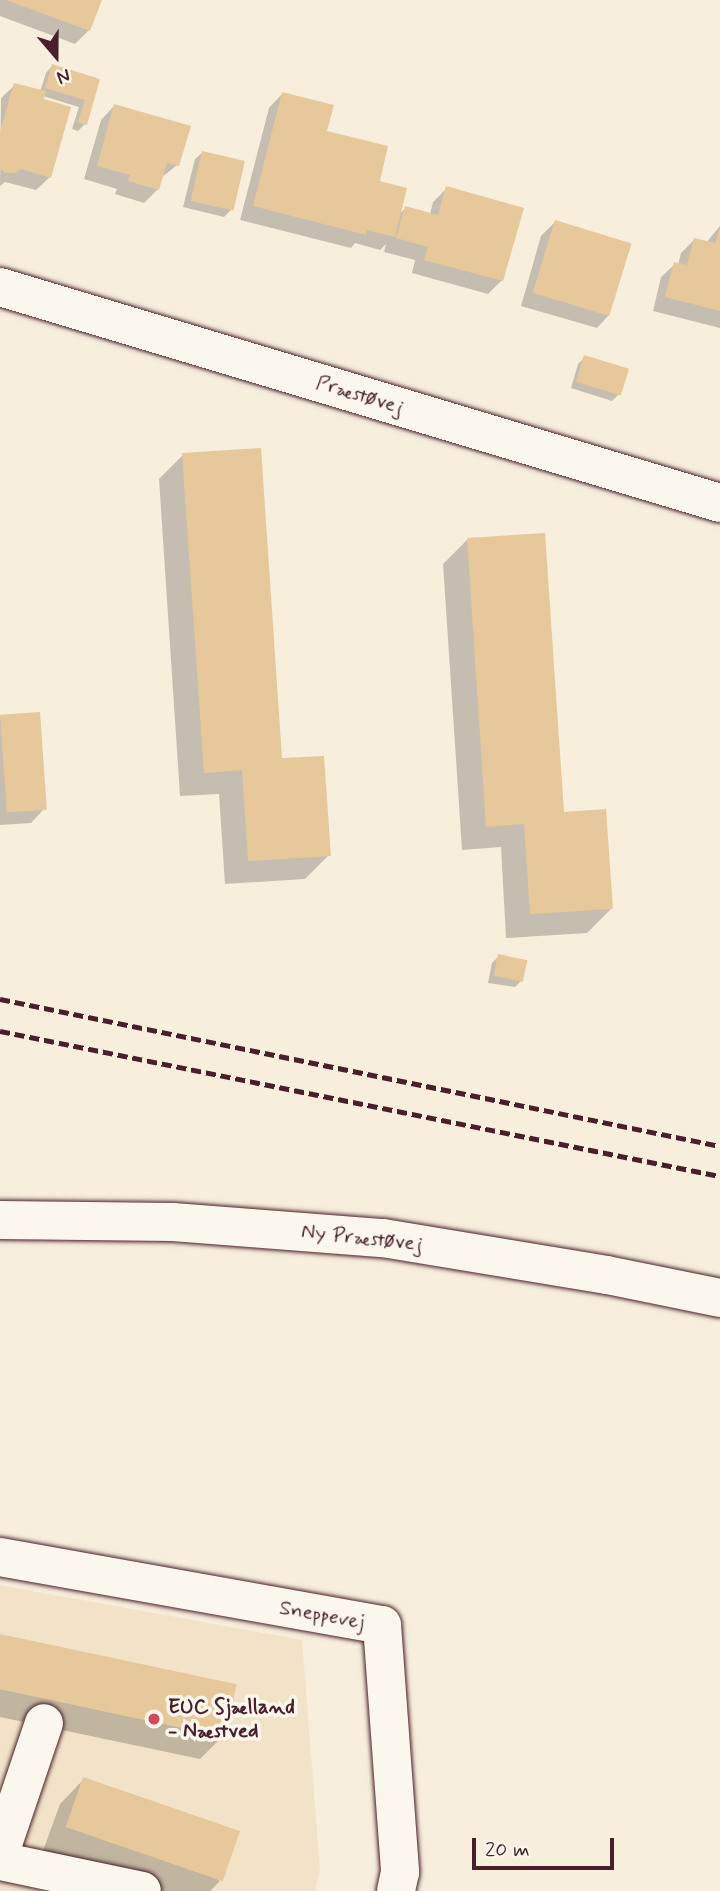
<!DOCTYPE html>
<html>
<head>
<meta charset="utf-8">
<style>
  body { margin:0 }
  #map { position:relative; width:720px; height:1891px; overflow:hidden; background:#f7eedc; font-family:Mynerve,sans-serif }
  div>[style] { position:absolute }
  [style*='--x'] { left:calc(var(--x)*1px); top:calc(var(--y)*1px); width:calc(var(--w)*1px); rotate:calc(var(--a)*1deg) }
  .built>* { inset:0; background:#f2e3c8 }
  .shadow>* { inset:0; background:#0003 }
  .building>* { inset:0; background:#e7c89a; transform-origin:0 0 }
  .roads { filter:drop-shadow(0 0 2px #4a1f2b) drop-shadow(0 0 2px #4a1f2b) }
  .minor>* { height:38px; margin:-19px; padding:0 19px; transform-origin:19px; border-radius:19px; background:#fbf7ec }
  .tertiary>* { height:38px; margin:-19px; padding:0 19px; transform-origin:19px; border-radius:19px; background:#fbf7ec }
  .rail>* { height:5px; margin-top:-2.5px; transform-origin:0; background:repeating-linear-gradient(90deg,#4a1f2b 0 10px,transparent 0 15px) }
  .dots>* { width:19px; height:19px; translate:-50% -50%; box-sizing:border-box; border:4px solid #fbf7ec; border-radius:50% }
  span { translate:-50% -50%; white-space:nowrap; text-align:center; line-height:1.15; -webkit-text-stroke:7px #fbf7ec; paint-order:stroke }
  .street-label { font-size:21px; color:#4a1f2b }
  .poi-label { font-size:21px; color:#4a1f2b; font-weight:700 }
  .left { translate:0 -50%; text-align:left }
  .north { position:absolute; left:21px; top:21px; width:70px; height:70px; -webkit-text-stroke:5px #fbf7ec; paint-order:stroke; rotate:160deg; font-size:19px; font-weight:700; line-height:28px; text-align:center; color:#4a1f2b }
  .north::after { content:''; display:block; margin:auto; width:24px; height:32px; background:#4a1f2b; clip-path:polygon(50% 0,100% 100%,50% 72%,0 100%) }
  .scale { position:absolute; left:472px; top:1838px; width:142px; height:32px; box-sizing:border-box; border:4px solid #4a1f2b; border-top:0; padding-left:9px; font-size:21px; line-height:24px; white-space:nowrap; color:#4a1f2b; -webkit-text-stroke:5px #fbf7ec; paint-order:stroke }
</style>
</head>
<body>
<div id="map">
  <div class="built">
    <i style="clip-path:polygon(0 1585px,302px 1640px,320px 1869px,315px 1891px,0 1891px)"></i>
  </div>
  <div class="shadow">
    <i style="clip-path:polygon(0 0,100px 0,89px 30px,75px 44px,0 16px)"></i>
    <i style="clip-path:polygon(52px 66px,98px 80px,85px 124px,78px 131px,72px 129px,79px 107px,43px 96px,50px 177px,36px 190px,5px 182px,0 186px,1px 98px,15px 85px,40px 92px,46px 73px)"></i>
    <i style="clip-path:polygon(282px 94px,378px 182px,398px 215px,406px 208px,430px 214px,433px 202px,447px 188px,502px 280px,488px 294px,412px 273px,415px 260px,384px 252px,386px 244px,380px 250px,355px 243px,351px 248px,240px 220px,269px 108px)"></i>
    <i style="clip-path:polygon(114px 106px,177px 165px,161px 178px,158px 189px,144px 203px,115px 194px,117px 189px,84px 179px,101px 120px)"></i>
    <i style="clip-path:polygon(202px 153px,231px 210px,224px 217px,183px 207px,195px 159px)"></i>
    <i style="clip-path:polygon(555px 222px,610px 314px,597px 328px,521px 306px,541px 236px)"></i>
    <i style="clip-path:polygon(720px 226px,720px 328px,653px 311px,661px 277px,675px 264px,678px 265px,681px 253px,694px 240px,706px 243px)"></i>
    <i style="clip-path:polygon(585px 357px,619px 394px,612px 401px,571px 388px,578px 364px)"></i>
    <i style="clip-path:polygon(183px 455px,281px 760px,329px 855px,305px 879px,225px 884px,219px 794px,180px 796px,159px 479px)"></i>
    <i style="clip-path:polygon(467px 540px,562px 814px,611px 909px,587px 933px,506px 938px,501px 847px,462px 850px,443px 564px)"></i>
    <i style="clip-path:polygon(38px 714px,44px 809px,31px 823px,0 825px,0 716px)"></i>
    <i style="clip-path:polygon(499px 956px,522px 980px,515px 987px,488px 983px,492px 963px)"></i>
    <i style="clip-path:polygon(0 1635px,224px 1735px,200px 1759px,0 1717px)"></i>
    <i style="clip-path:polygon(84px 1779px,220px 1881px,210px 1891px,157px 1891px,43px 1851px,60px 1804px)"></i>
  </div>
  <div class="building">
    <i style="clip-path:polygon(6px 0,102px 0,90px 31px)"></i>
    <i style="clip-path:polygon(52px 64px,100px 79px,87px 125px,78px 122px,85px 100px,45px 88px)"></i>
    <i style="clip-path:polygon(14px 83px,46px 91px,44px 99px,71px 107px,51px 178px,21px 169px,15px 173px,5px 173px,0 168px,0 132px)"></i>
    <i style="clip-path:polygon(282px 92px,334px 105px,327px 131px,388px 146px,380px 181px,407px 188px,395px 237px,367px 230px,366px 235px,253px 206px)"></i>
    <i style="clip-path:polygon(114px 104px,191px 126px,179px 166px,167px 163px,159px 190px,128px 181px,130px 175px,97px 166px)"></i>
    <i style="left:202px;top:151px;width:44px;height:51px;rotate:13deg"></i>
    <i style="clip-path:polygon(446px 186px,524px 208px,503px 281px,424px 260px,428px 247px,396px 238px,405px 206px,438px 215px)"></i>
    <i style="left:555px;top:220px;width:80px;height:76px;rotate:17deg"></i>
    <i style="clip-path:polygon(720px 228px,720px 311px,665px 297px,674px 262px,687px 265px,694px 238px,715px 243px)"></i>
    <i style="left:584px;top:355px;width:47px;height:28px;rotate:17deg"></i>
    <i style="clip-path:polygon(261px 448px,282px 758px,324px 756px,331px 856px,248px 861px,242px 770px,204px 773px,182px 453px)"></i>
    <i style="clip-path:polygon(545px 533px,564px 812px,606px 809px,613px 909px,530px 914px,524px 824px,486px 827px,467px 538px)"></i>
    <i style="left:40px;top:712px;width:98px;height:40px;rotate:86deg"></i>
    <i style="left:498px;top:954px;width:30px;height:22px;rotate:12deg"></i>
    <i style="left:0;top:1634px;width:242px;height:54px;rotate:12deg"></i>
    <i style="left:83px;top:1777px;width:166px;height:53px;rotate:19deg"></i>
  </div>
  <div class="roads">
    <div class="minor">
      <i style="--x:0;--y:1557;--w:388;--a:10.1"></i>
      <i style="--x:382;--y:1625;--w:248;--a:85.8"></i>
      <i style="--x:400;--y:1872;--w:19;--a:102"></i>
      <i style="--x:0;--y:1853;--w:137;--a:-71.3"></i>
      <i style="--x:0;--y:1861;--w:145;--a:11.9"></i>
    </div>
    <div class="tertiary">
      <i style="--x:0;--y:287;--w:752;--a:16.7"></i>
      <i style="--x:0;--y:1220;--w:173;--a:0.7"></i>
      <i style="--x:173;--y:1222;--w:211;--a:4.4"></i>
      <i style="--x:383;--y:1238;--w:227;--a:9.4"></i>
      <i style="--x:607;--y:1275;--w:115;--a:11.5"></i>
    </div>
  </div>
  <div class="rail">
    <i style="--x:0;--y:999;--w:735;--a:11.54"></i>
    <i style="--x:0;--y:1031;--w:734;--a:11.39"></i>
  </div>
  <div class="dots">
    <i style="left:154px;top:1719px;background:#d1495b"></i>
  </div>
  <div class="street-label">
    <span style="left:360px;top:395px;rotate:17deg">Præstøvej</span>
    <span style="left:362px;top:1238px;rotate:6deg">Ny Præstøvej</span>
    <span style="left:322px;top:1615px;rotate:10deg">Sneppevej</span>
  </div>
  <div class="poi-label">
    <span class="left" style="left:168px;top:1719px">EUC Sjælland<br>- Næstved</span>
  </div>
  <div class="north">N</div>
  <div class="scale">20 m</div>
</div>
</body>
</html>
